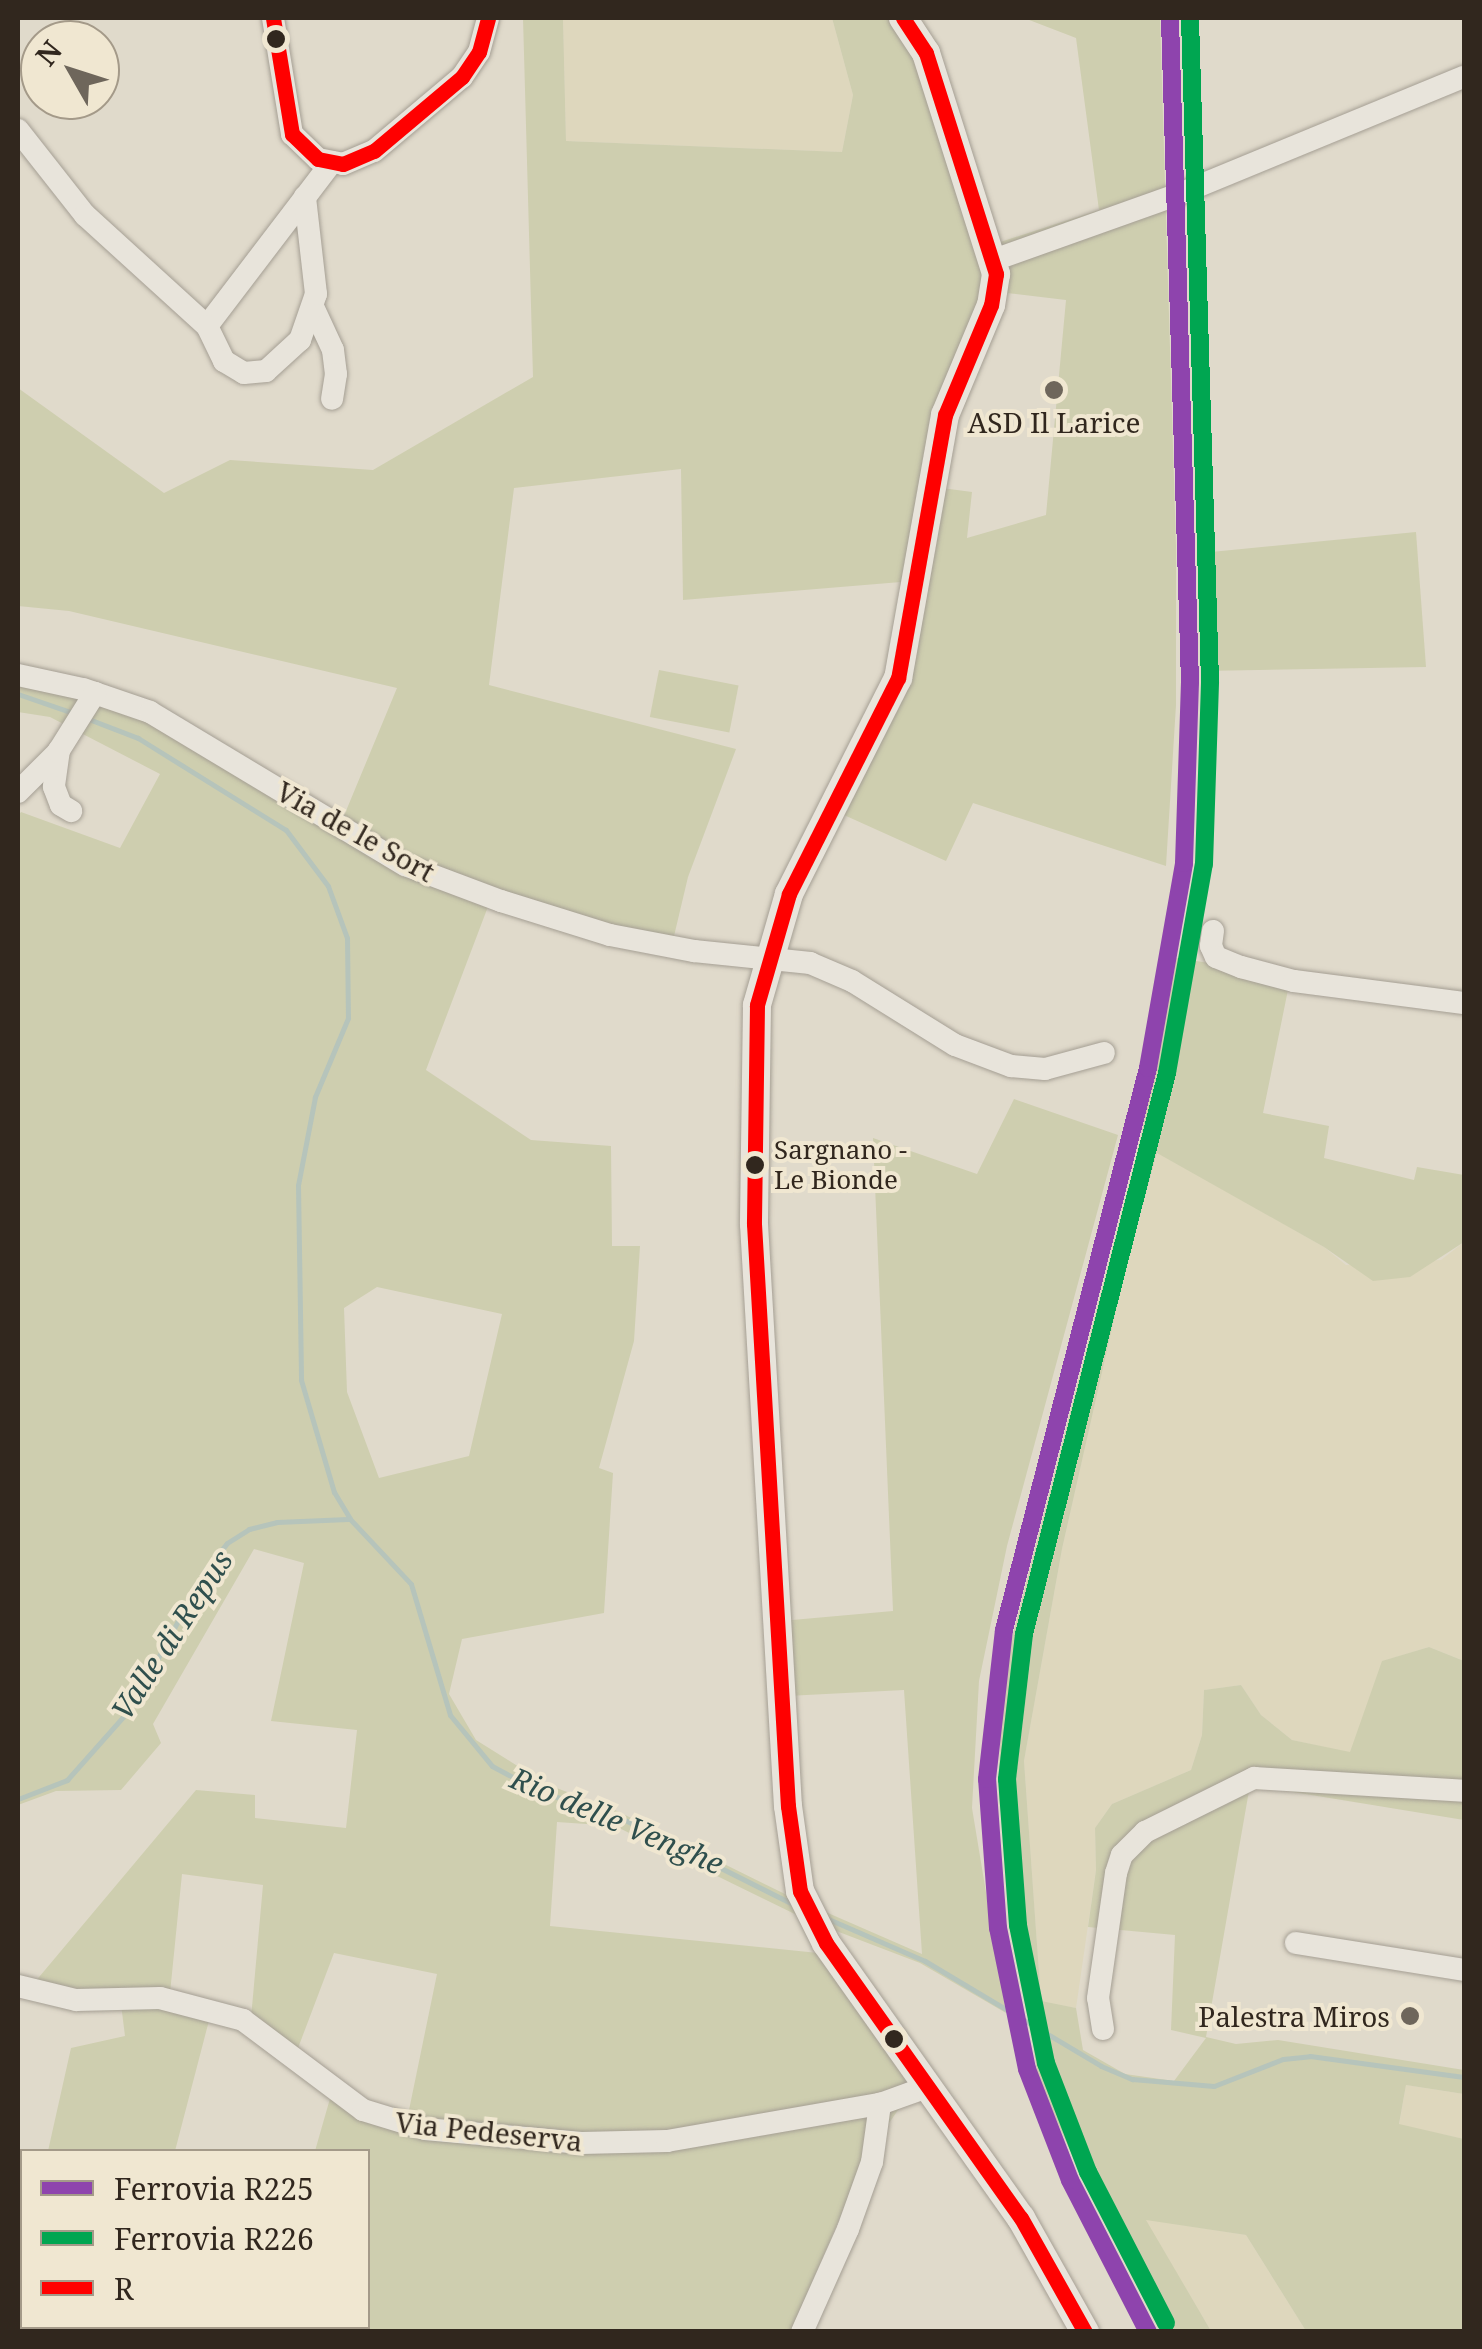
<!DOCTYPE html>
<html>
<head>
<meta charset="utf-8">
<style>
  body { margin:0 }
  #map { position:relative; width:1482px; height:2349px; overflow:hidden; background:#e0dacb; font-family:"Noto Serif",serif }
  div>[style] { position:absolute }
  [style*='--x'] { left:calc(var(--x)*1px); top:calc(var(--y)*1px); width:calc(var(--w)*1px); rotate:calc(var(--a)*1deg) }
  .farmland>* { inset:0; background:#ded7bd }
  .green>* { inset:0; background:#ceceaf; transform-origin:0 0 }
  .stream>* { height:5px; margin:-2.5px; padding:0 2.5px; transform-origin:2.5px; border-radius:2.5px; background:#b6c4bb }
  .roads { filter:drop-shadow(0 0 2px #a59f94) drop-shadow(0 0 2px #a59f94) }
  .minor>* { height:22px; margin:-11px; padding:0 11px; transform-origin:11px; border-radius:11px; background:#e8e4db }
  .tertiary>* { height:28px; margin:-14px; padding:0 14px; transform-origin:14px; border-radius:14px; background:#e8e4db }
  .bus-1>* { height:15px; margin:-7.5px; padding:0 7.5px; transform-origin:7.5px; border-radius:7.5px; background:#f00 }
  .rail-1>* { height:18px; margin:-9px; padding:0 9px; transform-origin:9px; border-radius:9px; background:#8e44ad }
  .rail-2>* { height:18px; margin:-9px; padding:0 9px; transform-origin:9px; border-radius:9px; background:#00a651 }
  .dots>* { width:28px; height:28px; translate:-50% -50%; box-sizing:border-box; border:5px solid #f0e7d1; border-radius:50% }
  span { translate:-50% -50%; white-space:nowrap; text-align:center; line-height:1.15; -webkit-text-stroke:8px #f0e7d1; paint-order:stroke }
  .bus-label { font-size:26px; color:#31271e }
  .left { translate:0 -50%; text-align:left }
  .poi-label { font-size:28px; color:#31271e }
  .right { translate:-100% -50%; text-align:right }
  .street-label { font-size:28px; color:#31271e }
  .water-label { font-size:30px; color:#2f4f4d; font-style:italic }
  .frame { position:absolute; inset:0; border:20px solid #31271e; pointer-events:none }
  .legend { position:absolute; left:20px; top:2149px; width:350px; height:180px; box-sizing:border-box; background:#f0e7d1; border:2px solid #a49a89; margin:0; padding:12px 18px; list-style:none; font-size:30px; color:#31271e }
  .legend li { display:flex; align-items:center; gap:20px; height:50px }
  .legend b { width:50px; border:2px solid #a49a89 }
  .north { position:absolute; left:20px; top:20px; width:100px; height:100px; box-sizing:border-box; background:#f0e7d1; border:2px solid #a49a89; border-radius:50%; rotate:309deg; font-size:28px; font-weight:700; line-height:40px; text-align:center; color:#31271e }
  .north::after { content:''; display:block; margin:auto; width:35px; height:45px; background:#6e665b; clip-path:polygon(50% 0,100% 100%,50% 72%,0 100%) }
</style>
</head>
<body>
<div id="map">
  <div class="farmland">
    <i style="clip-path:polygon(563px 18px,832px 18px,853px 95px,842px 152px,566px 141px)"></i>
    <i style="clip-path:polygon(1158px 1152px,1324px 1247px,1346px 1265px,1441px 1260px,1464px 1242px,1464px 1661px,1429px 1647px,1383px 1661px,1351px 1753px,1292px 1740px,1261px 1715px,1241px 1685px,1204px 1690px,1202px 1735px,1191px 1770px,1112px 1804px,1095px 1828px,1096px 1870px,1076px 2008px,1041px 2002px,1024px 1761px,1062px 1549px,1125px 1271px)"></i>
    <i style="clip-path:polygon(1406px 2085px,1464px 2094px,1464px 2139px,1399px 2125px)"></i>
    <i style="clip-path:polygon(1144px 2219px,1246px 2235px,1306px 2331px,1211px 2331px)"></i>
  </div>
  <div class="green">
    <i style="clip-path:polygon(evenodd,523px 18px,563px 18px,566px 141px,842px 152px,853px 95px,832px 18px,889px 18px,914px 50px,994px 244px,1099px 210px,1076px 38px,1024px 18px,1160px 18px,1176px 546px,1176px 705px,1166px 866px,973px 803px,946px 861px,824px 806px,872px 715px,925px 580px,683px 600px,681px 469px,514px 488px,489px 685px,736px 749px,688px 877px,670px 953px,489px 904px,426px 1070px,531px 1140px,611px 1146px,612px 1246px,640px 1246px,634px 1341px,599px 1468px,613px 1473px,604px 1613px,462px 1639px,449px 1694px,476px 1740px,546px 1784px,617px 1811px,789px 1896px,922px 1954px,904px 1690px,787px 1696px,781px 1621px,893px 1611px,873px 1138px,977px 1174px,1014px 1099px,1118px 1135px,1007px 1546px,979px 1681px,972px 1808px,1006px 2013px,920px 1963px,805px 1919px,615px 1826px,557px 1822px,550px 1926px,818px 1953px,916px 2084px,867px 2155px,791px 2331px,210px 2331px,211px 2326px,368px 2326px,368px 2152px,315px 2151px,333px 2088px,408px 2115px,437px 1974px,334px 1953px,295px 2056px,251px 2018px,263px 1885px,182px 1874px,170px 1993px,212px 2009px,175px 2151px,48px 2151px,71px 2048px,125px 2036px,119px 1988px,24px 1995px,196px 1790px,255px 1795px,255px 1818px,346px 1828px,357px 1730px,271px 1721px,304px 1563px,254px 1549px,153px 1724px,161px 1743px,121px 1790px,56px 1791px,18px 1805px,18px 816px,21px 812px,120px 848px,160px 774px,50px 717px,18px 712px,18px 683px,144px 716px,336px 835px,397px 688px,69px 611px,18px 606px,18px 388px,164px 493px,230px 460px,373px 470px,533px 377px,523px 18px,998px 292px,1066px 300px,1046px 515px,967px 538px,972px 492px,942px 488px,955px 397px,998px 292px,523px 18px,377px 1287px,502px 1314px,469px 1456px,379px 1478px,347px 1392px,344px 1308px,377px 1287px)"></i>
    <i style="clip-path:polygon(1416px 532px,1426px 667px,1203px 671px,1201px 553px)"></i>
    <i style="left:659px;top:670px;width:81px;height:48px;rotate:11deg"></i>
    <i style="clip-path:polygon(1176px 958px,1291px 975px,1263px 1113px,1329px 1126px,1324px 1158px,1414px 1180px,1417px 1167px,1464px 1175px,1464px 1242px,1410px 1277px,1373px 1281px,1324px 1247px,1157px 1153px,1125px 1271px,1062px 1549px,1024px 1761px,1041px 2001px,1076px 2008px,1083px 2050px,1125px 2074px,1174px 2081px,1206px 2038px,1171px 2030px,1175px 1935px,1088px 1927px,1096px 1870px,1095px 1828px,1112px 1804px,1191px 1770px,1202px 1735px,1204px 1690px,1241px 1685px,1261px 1715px,1292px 1740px,1350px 1752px,1382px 1661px,1429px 1647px,1464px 1661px,1464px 1820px,1250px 1785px,1206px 2037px,1236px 2044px,1278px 2040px,1464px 2070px,1464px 2094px,1406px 2085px,1399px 2124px,1464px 2139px,1464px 2331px,1306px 2331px,1246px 2235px,1146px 2220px,1211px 2331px,1165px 2331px,1077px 2166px,1038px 2079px,999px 1798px,1001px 1681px,1140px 1141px)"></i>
    <i style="clip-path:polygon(18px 2161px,22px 2162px,22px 2326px,130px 2327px,129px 2331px,18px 2331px)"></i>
  </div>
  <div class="stream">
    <i style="--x:18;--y:694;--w:61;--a:19"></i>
    <i style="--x:86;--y:718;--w:56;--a:21"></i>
    <i style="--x:138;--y:738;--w:174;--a:31.9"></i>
    <i style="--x:286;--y:830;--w:70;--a:53.1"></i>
    <i style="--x:328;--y:886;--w:55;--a:69.9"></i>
    <i style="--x:347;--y:938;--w:80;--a:89.3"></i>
    <i style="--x:348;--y:1018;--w:86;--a:112.7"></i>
    <i style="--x:315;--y:1097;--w:90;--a:100.9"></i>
    <i style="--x:298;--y:1185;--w:195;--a:89.1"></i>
    <i style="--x:301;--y:1380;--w:117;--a:73.6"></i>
    <i style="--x:334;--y:1492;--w:31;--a:59"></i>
    <i style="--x:350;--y:1519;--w:89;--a:46.8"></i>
    <i style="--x:411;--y:1584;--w:137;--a:73.4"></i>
    <i style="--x:450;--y:1715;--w:66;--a:50.5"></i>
    <i style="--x:492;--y:1766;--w:55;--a:28"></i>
    <i style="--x:541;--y:1792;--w:80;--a:17.5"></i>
    <i style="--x:617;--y:1816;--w:197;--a:26.6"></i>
    <i style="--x:18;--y:1799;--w:53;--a:-21.2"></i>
    <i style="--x:67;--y:1780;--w:96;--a:-48.4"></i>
    <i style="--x:131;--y:1708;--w:158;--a:-61.7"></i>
    <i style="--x:206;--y:1569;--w:33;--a:-51"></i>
    <i style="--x:227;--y:1543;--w:26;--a:-32"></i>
    <i style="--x:249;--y:1529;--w:29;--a:-14"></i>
    <i style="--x:277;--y:1522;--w:71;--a:-2.4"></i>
    <i style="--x:826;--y:1918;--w:108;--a:23.5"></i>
    <i style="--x:925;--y:1961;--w:205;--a:30.8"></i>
    <i style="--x:1101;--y:2066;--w:34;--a:23"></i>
    <i style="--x:1132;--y:2079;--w:82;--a:4.9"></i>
    <i style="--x:1214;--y:2086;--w:74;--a:-21.4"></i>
    <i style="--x:1283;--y:2059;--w:27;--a:-6"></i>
    <i style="--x:1310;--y:2056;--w:155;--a:7.8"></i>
  </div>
  <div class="roads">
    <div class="minor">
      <i style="--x:273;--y:18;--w:118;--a:80.7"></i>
      <i style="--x:292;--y:134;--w:36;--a:44"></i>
      <i style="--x:318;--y:159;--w:25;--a:11"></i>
      <i style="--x:343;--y:164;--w:34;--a:-23"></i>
      <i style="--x:374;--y:151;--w:115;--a:-40.1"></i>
      <i style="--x:462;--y:77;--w:30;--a:-56"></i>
      <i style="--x:479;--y:52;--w:35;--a:-75"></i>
      <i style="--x:18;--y:130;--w:108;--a:51.8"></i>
      <i style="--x:85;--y:215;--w:165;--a:42.3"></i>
      <i style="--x:207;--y:326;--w:206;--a:-52.7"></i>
      <i style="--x:994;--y:260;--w:194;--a:-19.6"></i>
      <i style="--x:1177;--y:195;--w:310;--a:-22.4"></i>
      <i style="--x:314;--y:309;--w:45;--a:65.1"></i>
      <i style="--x:333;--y:350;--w:24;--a:83"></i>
      <i style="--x:336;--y:374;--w:25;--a:99"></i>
      <i style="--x:207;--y:326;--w:39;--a:64"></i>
      <i style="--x:224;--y:361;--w:23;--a:31"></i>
      <i style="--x:244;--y:373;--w:22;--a:-5"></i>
      <i style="--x:266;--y:371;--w:46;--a:-42.4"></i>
      <i style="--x:300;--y:340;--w:49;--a:-70.8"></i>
      <i style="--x:316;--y:294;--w:98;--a:-96.5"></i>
      <i style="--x:18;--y:675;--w:66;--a:12.2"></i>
      <i style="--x:83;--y:689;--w:71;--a:18.9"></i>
      <i style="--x:150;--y:712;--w:297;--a:31"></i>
      <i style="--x:405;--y:865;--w:103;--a:20.6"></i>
      <i style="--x:501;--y:901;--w:114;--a:17.3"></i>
      <i style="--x:610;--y:935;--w:86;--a:10.8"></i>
      <i style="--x:694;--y:951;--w:117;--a:5.9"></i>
      <i style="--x:810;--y:963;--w:46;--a:23.2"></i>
      <i style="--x:852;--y:981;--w:121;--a:31.9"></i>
      <i style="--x:955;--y:1045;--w:60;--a:20.6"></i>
      <i style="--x:1011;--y:1066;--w:34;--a:5"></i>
      <i style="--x:1045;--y:1069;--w:61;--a:-15.2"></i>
      <i style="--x:59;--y:750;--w:37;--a:98"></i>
      <i style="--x:54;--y:787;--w:19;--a:69"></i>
      <i style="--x:61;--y:805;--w:12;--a:31"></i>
      <i style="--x:18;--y:792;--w:57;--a:-45"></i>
      <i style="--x:58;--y:752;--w:70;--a:-57.9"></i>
      <i style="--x:1213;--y:931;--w:15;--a:98"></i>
      <i style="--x:1211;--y:946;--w:12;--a:66"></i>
      <i style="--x:1216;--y:957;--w:27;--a:22"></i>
      <i style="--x:1241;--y:967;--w:55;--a:14.8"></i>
      <i style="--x:1294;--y:981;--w:171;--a:7.4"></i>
      <i style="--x:1296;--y:1943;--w:170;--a:9.1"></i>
      <i style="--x:18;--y:1986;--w:60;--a:13.6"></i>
      <i style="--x:76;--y:2000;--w:84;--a:-1.4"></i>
      <i style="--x:160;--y:1998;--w:86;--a:14.8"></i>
      <i style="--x:243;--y:2020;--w:150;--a:36.9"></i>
      <i style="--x:363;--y:2110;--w:65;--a:17"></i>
      <i style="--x:425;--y:2129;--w:157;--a:5.1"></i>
      <i style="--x:581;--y:2143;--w:86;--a:-1.3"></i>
      <i style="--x:667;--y:2141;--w:216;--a:-9.9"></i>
      <i style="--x:880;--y:2104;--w:53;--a:-19.8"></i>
      <i style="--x:1103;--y:2029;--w:31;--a:-99"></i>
      <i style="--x:1098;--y:1998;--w:126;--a:-81.8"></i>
      <i style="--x:1116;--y:1873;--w:19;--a:-72"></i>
      <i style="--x:1122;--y:1855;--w:33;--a:-45"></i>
      <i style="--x:1145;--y:1832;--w:122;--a:-26.4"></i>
      <i style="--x:1254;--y:1778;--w:210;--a:3.5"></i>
      <i style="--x:802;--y:2332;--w:113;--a:-65.9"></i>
      <i style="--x:848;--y:2229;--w:71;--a:-70.3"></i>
      <i style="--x:872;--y:2162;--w:59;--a:-82.1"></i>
    </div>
    <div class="tertiary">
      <i style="--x:903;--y:18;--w:42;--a:56.7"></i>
      <i style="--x:926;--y:53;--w:232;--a:72.4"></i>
      <i style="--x:996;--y:274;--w:31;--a:99"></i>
      <i style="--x:991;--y:305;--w:119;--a:112.7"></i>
      <i style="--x:945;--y:415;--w:267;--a:100.1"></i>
      <i style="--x:898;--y:678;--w:242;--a:116.8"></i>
      <i style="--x:789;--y:894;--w:116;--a:106.1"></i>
      <i style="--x:757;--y:1005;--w:219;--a:90.8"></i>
      <i style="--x:754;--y:1224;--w:583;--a:86.66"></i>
      <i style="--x:788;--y:1806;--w:86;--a:82"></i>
      <i style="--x:800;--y:1891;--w:58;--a:63.4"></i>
      <i style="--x:826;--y:1943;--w:337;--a:54.7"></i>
      <i style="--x:1021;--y:2218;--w:131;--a:60.7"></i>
    </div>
  </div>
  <div class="bus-1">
    <i style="--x:273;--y:18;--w:118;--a:80.7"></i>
    <i style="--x:292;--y:134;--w:36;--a:44"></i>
    <i style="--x:318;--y:159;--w:25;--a:11"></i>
    <i style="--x:343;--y:164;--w:34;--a:-23"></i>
    <i style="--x:374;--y:151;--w:115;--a:-40.1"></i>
    <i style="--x:462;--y:77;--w:30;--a:-56"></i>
    <i style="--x:479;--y:52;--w:35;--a:-75"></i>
    <i style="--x:903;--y:18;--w:42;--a:56.7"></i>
    <i style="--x:926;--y:53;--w:232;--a:72.4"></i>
    <i style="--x:996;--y:274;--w:31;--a:99"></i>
    <i style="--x:991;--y:305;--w:119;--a:112.7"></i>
    <i style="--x:945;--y:415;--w:267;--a:100.1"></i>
    <i style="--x:898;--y:678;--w:242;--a:116.8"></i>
    <i style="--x:789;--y:894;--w:116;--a:106.1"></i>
    <i style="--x:757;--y:1005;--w:219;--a:90.8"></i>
    <i style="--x:754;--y:1224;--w:583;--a:86.66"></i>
    <i style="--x:788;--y:1806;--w:86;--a:82"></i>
    <i style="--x:800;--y:1891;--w:58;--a:63.4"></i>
    <i style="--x:826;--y:1943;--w:337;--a:54.7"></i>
    <i style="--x:1021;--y:2218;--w:131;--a:60.7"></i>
  </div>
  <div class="rail-1">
    <i style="--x:1148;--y:2332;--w:171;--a:-117.2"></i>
    <i style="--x:1070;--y:2180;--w:119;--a:-111.2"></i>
    <i style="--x:1027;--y:2069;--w:144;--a:-101.6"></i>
    <i style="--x:998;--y:1928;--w:149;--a:-94.2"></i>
    <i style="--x:987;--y:1779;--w:150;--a:-83.5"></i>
    <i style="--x:1004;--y:1630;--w:580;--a:-75.63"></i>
    <i style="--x:1148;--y:1068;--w:208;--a:-80"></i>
    <i style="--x:1184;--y:863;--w:181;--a:-88.1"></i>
    <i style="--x:1190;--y:682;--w:664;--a:-91.73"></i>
  </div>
  <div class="rail-2">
    <i style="--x:1166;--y:2323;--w:170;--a:-117.3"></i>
    <i style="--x:1088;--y:2172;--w:117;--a:-111.1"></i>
    <i style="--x:1046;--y:2063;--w:141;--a:-101.5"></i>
    <i style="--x:1018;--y:1925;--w:146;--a:-94.3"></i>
    <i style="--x:1007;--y:1779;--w:146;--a:-83.3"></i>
    <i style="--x:1024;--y:1634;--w:579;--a:-75.7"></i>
    <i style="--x:1167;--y:1073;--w:212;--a:-80"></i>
    <i style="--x:1204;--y:864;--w:183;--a:-88.1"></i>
    <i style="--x:1210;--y:681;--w:663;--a:-91.73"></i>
  </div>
  <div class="dots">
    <i style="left:276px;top:39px;background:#31271e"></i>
    <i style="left:1054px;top:390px;background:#6e665b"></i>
    <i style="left:755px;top:1165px;background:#31271e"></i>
    <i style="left:1410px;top:2016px;background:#6e665b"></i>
    <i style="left:894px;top:2039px;background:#31271e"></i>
  </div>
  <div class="bus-label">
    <span class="left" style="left:774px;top:1165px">Sargnano -<br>Le Bionde</span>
  </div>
  <div class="poi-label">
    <span style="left:1054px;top:422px">ASD Il Larice</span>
    <span class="right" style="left:1390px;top:2016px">Palestra Miros</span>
  </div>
  <div class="street-label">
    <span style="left:356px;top:831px;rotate:29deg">Via de le Sort</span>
    <span style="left:489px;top:2131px;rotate:6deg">Via Pedeserva</span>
  </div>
  <div class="water-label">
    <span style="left:172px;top:1635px;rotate:-57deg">Valle di Repus</span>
    <span style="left:617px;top:1821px;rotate:23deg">Rio delle Venghe</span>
  </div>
  <div class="frame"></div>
  <ul class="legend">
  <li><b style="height:12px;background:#8e44ad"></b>Ferrovia R225</li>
  <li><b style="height:12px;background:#00a651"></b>Ferrovia R226</li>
  <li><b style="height:12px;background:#f00"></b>R</li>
  </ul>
  <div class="north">N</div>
</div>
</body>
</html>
